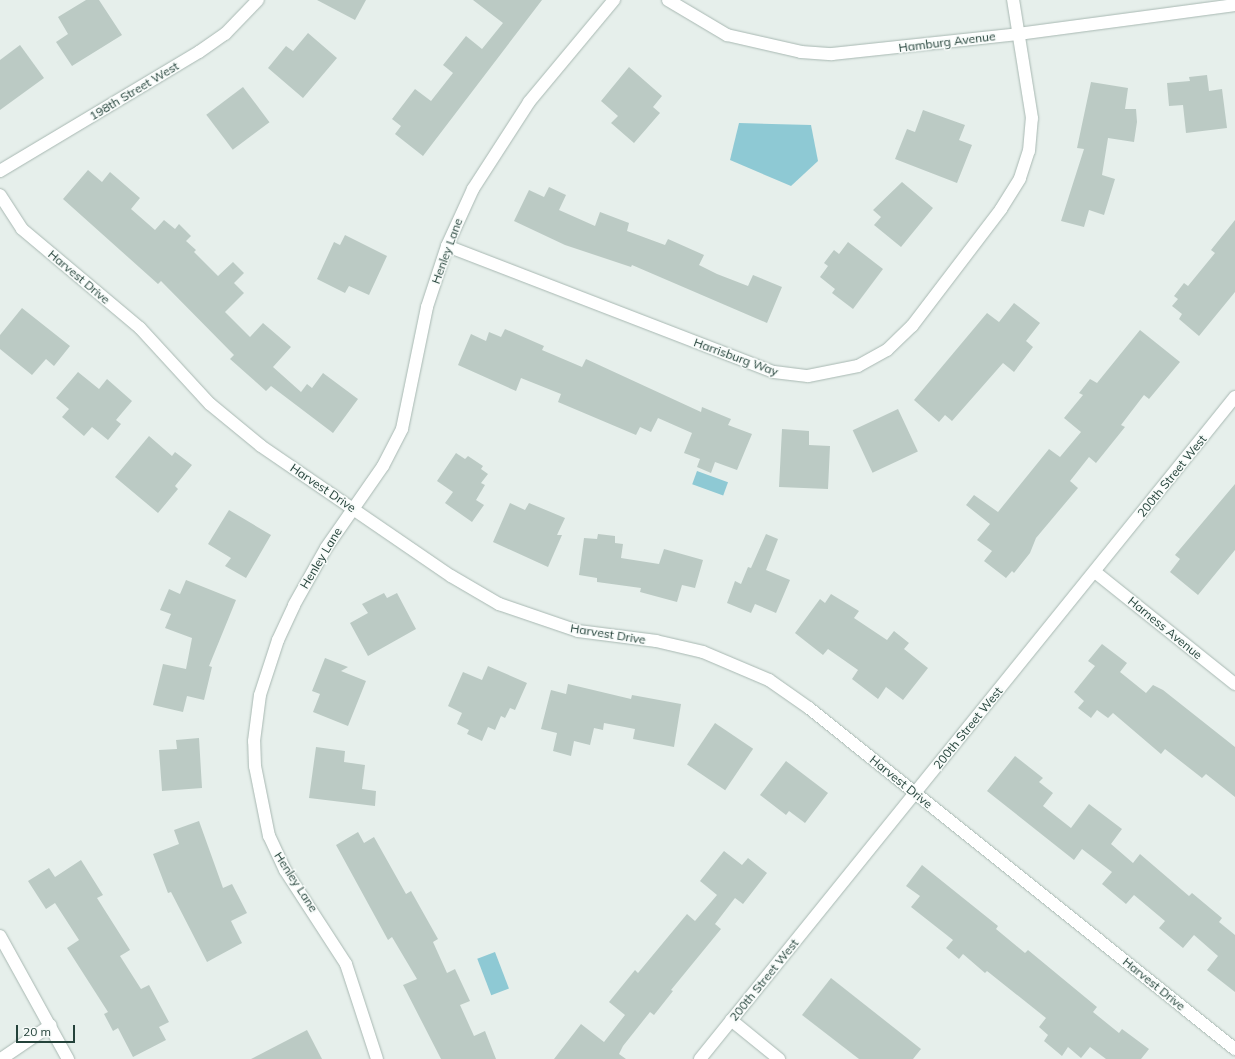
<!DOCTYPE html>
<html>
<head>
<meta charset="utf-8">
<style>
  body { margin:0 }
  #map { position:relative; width:1235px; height:1059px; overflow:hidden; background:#e6efeb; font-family:Mulish,sans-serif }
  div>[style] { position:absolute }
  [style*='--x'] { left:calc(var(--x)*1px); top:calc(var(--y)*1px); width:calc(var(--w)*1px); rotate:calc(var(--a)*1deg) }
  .water>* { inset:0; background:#8ec9d4; transform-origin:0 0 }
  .building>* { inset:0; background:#bbcac4; transform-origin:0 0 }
  .roads { filter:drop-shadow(0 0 1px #a8b8b2) drop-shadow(0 0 1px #a8b8b2) }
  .minor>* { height:12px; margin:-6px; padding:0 6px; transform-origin:6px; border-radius:6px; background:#fff }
  .tertiary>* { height:12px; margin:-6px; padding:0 6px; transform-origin:6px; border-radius:6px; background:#fff }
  span { translate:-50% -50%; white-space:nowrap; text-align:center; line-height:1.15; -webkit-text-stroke:3px #f7fbf9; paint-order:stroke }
  .street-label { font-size:12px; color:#24423a }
  .scale { position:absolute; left:16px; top:1025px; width:59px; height:18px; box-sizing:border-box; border:2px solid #24423a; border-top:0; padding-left:5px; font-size:12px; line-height:14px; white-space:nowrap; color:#24423a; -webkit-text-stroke:3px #f7fbf9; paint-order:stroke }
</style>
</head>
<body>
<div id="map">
  <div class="water">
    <i style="clip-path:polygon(739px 123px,811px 125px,818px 161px,791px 186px,730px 160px)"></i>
    <i style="left:697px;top:471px;width:33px;height:14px;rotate:20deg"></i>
    <i style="left:495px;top:952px;width:39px;height:19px;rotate:69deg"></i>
  </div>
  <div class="building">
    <i style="clip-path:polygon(86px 0,99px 0,122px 35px,72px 66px,56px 42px,68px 34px,58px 17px)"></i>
    <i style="clip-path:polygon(317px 0,366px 0,355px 20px)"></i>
    <i style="clip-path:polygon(473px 0,542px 0,423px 156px,395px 134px,401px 126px,392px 119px,415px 89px,431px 101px,453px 73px,443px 65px,466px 36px,482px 49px,503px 23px)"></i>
    <i style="clip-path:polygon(308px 33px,337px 58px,303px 98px,268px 68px,286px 46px,293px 51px)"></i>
    <i style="clip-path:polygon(20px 45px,44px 78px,0 110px,0 60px)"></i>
    <i style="clip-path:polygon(629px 67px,662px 96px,653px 107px,660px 113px,634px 143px,611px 123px,618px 116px,601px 101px)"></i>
    <i style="clip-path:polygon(1207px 75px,1209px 91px,1222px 89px,1227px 128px,1186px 133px,1183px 105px,1169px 106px,1167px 83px,1190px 81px,1189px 77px)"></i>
    <i style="clip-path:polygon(1091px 82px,1128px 88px,1125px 109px,1136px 109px,1137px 122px,1134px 142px,1108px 138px,1102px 175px,1115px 179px,1104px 215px,1089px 210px,1084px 227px,1061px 221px,1084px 149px,1077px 148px)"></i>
    <i style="left:243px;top:87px;width:44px;height:46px;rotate:53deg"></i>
    <i style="clip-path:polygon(923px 110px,965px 125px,959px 140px,972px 145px,957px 183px,895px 159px,907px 129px,915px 132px)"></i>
    <i style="clip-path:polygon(88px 170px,102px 182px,110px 172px,140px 198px,131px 209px,155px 230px,164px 220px,175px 229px,179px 224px,191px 236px,186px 241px,196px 250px,194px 252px,218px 276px,233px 262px,244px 273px,234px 283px,244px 293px,225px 312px,250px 337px,263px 323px,291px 347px,273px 367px,301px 392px,307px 384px,312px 388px,323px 373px,358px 399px,333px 433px,271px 386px,266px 391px,230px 359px,234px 355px,161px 281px,158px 284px,63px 199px)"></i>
    <i style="clip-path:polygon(902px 182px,933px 208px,901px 247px,874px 225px,881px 217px,873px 210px)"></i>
    <i style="clip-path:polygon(549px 187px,566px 195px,559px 210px,595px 226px,600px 212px,629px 223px,627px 231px,665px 245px,668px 239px,704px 255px,699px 265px,717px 274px,748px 286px,753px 275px,782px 287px,767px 323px,632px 265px,631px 267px,565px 245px,514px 221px,529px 190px,544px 197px)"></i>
    <i style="clip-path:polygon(1235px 220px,1235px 292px,1199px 336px,1179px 319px,1182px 314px,1172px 306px,1178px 299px,1174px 296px,1184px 283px,1188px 286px,1215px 253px,1211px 250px)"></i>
    <i style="clip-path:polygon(345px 235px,387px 256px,369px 295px,349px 286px,345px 293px,317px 279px,334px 242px,340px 245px)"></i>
    <i style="clip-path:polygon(848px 242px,883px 269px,853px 309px,832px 293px,835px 289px,820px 277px,828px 266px,824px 263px,834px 250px,839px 254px)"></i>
    <i style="clip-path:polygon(1014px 303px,1040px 323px,1026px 341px,1033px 347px,1014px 372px,1003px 363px,952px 421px,945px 415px,939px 422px,914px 400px,987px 313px,999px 322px)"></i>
    <i style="clip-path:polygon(22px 308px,70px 346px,54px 366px,46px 359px,32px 375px,0 349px,0 335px)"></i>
    <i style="clip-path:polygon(505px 329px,544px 346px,542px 350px,582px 367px,586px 359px,701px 412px,702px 407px,731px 419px,728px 425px,752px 434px,737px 470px,715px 462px,711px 473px,697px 467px,700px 459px,684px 453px,692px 433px,658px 418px,651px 432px,640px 427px,636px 435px,558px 402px,561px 394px,521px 378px,516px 391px,458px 365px,471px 334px,486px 341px,489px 332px,501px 337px)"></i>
    <i style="clip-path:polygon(1140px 330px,1180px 362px,1149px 399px,1144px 395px,1121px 425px,1125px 427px,1096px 463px,1089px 457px,1070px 481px,1078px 488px,1036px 538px,1030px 553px,1014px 573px,1012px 571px,1006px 578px,984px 561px,992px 551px,977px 540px,990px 524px,966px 505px,974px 495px,998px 512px,1049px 449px,1060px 457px,1081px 432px,1064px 418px,1083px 395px,1079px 393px,1090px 379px,1097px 383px)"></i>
    <i style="clip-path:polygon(78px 372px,99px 389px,107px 379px,132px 401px,116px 420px,121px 424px,108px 440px,92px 427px,84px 436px,62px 417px,69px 409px,56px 398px)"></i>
    <i style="left:898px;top:409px;width:47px;height:50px;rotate:65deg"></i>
    <i style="clip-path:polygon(782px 429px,809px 431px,809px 445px,830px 446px,828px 489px,779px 487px)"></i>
    <i style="clip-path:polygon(149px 436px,172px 456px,175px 452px,192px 465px,175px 486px,178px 489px,158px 513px,115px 477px)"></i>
    <i style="clip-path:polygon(456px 453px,465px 459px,468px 456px,483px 466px,481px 469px,488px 474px,481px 483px,485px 485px,476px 500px,484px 505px,472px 522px,445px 503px,453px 492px,437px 481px)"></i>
    <i style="clip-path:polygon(1235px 484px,1235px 550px,1198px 595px,1170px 572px,1180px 559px,1175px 555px)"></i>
    <i style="clip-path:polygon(510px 503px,525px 510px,529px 503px,565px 518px,557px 535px,562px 535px,548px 567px,493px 542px)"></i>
    <i style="clip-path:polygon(229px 510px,271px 535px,246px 578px,225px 566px,231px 558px,208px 544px)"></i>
    <i style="clip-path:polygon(598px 534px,615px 536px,615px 543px,623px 544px,621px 558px,659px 564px,664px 549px,703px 560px,695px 588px,682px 585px,677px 602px,640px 592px,641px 588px,597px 582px,597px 578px,579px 575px,584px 538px,597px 539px)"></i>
    <i style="clip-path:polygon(766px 534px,778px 539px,766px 570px,790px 580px,776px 613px,755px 604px,751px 613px,727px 603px,735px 581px,741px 584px,748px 567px,751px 568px)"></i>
    <i style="clip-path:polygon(186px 580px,236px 600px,209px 666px,212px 667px,204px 700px,187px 696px,183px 712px,153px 705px,163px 664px,186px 669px,192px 638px,165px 628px,171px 614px,160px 610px,169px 589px,180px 594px)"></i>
    <i style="clip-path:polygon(384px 593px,387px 598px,397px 593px,416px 629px,368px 656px,350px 623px,368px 613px,362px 604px)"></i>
    <i style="clip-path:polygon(831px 594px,859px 611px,854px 618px,887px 640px,894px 631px,909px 643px,904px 649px,928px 668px,903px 700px,886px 687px,878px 699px,852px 679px,858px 670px,828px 649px,823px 655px,795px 633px,820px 599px,825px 603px)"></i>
    <i style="clip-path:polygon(1102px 644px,1127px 663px,1120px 672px,1146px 693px,1153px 685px,1163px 690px,1235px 747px,1235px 797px,1206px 774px,1202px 778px,1165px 749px,1161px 754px,1113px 713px,1108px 718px,1097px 710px,1091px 718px,1078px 708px,1084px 701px,1074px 692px,1095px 666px,1088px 661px)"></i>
    <i style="clip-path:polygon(325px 658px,348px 667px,341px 671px,366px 681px,348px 726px,313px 712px,320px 694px,312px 691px)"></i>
    <i style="clip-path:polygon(488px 666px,527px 683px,515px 710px,510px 708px,505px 718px,501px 716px,495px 730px,488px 727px,482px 741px,467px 734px,469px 730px,457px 724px,462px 713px,448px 706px,463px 672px,482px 680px)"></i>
    <i style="clip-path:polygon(568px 684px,631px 699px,632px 695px,681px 704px,674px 747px,633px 739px,635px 729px,604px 723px,603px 730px,594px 728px,590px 745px,574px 741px,571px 756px,553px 751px,557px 733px,541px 729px,551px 690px,566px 694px)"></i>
    <i style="left:715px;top:723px;width:46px;height:50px;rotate:34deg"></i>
    <i style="clip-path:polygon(199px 738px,202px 788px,162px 791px,159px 750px,177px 749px,176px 740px)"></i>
    <i style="clip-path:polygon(316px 747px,345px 751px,344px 762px,365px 765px,362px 789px,376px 791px,375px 806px,309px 798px)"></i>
    <i style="clip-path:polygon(1015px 756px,1043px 778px,1039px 782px,1053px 793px,1043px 806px,1071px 828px,1089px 804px,1122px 829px,1111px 844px,1133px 863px,1140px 854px,1189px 896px,1192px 893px,1222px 918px,1219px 922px,1235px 935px,1235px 992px,1207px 970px,1218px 956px,1194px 935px,1183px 948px,1159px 928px,1165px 921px,1134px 895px,1126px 904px,1102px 884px,1112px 872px,1082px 849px,1074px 860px,987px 791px)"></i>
    <i style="clip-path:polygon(786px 761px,828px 793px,805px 823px,789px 811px,786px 815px,760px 795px)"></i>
    <i style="clip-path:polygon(199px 821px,223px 888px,232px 884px,247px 913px,231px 921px,242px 943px,207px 962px,171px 892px,168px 893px,153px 854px,179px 844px,174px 830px)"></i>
    <i style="clip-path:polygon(358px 832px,364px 843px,374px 837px,406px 894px,411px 891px,438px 939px,433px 942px,447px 973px,455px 969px,470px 1001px,460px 1005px,474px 1036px,485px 1031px,496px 1059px,441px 1059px,403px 985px,417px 979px,392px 937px,388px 940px,336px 845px)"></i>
    <i style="clip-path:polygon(724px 851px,742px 865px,748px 858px,767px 873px,743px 904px,735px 898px,715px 924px,721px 929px,671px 990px,673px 991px,654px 1015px,650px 1012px,623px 1046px,619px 1054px,626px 1059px,554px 1059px,581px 1024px,604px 1042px,625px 1015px,609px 1002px,635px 970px,638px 973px,687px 914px,695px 921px,717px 895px,700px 881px)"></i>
    <i style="clip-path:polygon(81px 860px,103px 895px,97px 898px,130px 950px,120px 956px,141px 989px,149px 985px,169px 1022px,159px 1027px,166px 1040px,133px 1057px,118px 1028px,113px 1031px,104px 1014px,108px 1012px,67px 948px,79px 940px,55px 903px,46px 909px,28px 881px,49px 868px,55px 877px)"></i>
    <i style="clip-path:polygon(922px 865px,998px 926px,996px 929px,1025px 953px,1028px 950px,1097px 1007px,1093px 1012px,1119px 1033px,1122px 1029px,1149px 1049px,1141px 1059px,1106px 1059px,1090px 1047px,1081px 1058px,1068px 1047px,1062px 1056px,1044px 1041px,1048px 1035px,1039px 1027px,1046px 1018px,987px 971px,985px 973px,963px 954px,959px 959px,946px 948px,953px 940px,911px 907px,920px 896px,906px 886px)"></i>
    <i style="clip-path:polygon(831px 978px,921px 1049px,913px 1059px,859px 1059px,802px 1015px)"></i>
    <i style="clip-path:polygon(307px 1030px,322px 1059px,251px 1059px)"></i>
  </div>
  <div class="roads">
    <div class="minor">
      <i style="--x:668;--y:0;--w:69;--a:30.7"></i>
      <i style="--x:727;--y:35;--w:76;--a:12.9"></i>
      <i style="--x:801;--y:52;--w:31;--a:4"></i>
      <i style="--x:832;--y:54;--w:187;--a:-6.1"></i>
      <i style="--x:1018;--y:34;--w:219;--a:-7.6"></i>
      <i style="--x:0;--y:171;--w:232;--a:-30.9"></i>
      <i style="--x:199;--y:52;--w:32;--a:-35"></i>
      <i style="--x:225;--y:34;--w:47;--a:-45.9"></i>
      <i style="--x:0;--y:195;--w:40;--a:57.1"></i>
      <i style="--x:22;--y:229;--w:154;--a:40"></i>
      <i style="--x:140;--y:328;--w:103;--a:47.4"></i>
      <i style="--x:210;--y:404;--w:66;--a:39.5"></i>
      <i style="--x:261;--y:446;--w:230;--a:34.4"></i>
      <i style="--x:451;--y:576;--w:56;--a:30.3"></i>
      <i style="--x:499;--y:604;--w:83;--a:18.9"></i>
      <i style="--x:578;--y:631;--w:79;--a:7.3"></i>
      <i style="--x:656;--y:641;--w:48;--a:13.2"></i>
      <i style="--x:703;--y:652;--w:72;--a:23"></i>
      <i style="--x:769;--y:680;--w:49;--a:35"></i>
      <i style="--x:809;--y:708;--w:546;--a:38.68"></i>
      <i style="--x:447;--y:246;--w:350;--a:21.1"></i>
      <i style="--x:774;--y:372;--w:34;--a:7"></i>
      <i style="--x:808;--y:376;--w:51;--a:-11.3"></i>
      <i style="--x:858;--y:366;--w:33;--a:-29"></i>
      <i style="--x:887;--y:350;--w:35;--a:-44"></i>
      <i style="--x:912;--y:326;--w:147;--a:-52.7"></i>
      <i style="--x:1001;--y:209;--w:36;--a:-58"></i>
      <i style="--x:1020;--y:178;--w:28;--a:-72"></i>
      <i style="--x:1029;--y:151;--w:33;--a:-85"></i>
      <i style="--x:1032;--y:118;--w:120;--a:-99.1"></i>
      <i style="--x:1095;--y:572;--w:179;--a:38.7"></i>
      <i style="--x:0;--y:936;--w:141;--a:61.1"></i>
      <i style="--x:731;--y:1020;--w:62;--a:39.1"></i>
      <i style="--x:1;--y:1059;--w:60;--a:-34.2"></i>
      <i style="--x:377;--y:1059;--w:100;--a:-108.1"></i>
      <i style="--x:346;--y:964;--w:112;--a:-123"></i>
      <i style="--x:285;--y:870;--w:38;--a:-115"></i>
      <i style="--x:269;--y:836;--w:71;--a:-101.3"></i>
      <i style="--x:255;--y:766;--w:25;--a:-92"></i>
      <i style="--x:254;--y:741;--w:46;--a:-82.6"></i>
      <i style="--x:260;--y:695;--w:58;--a:-71.9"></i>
      <i style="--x:278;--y:640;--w:38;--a:-65"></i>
      <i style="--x:294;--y:605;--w:65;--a:-60.7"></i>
      <i style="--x:326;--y:548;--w:100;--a:-55.2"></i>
      <i style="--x:383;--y:466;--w:42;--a:-62.8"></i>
      <i style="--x:402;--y:429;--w:125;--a:-78.4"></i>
      <i style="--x:427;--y:307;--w:64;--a:-71.8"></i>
      <i style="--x:447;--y:246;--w:63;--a:-65.5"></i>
      <i style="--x:473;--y:189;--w:103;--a:-57.2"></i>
      <i style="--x:529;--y:102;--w:133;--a:-50.2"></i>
    </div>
    <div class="tertiary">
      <i style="--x:700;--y:1059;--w:851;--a:-51.06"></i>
    </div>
  </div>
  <div class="street-label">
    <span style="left:947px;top:42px;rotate:-7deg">Hamburg Avenue</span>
    <span style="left:134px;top:91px;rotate:-31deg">198th Street West</span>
    <span style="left:447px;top:251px;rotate:-70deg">Henley Lane</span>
    <span style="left:79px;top:277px;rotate:40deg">Harvest Drive</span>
    <span style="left:736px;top:357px;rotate:20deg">Harrisburg Way</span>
    <span style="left:1172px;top:476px;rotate:-51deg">200th Street West</span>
    <span style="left:323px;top:488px;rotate:34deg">Harvest Drive</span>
    <span style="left:321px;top:558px;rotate:-59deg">Henley Lane</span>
    <span style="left:1165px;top:628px;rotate:39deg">Harness Avenue</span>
    <span style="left:608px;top:634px;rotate:9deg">Harvest Drive</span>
    <span style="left:968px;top:728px;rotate:-51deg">200th Street West</span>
    <span style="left:901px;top:782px;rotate:39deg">Harvest Drive</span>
    <span style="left:296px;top:882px;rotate:57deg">Henley Lane</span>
    <span style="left:764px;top:980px;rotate:-51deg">200th Street West</span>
    <span style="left:1154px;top:984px;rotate:39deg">Harvest Drive</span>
  </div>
  <div class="scale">20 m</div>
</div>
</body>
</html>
